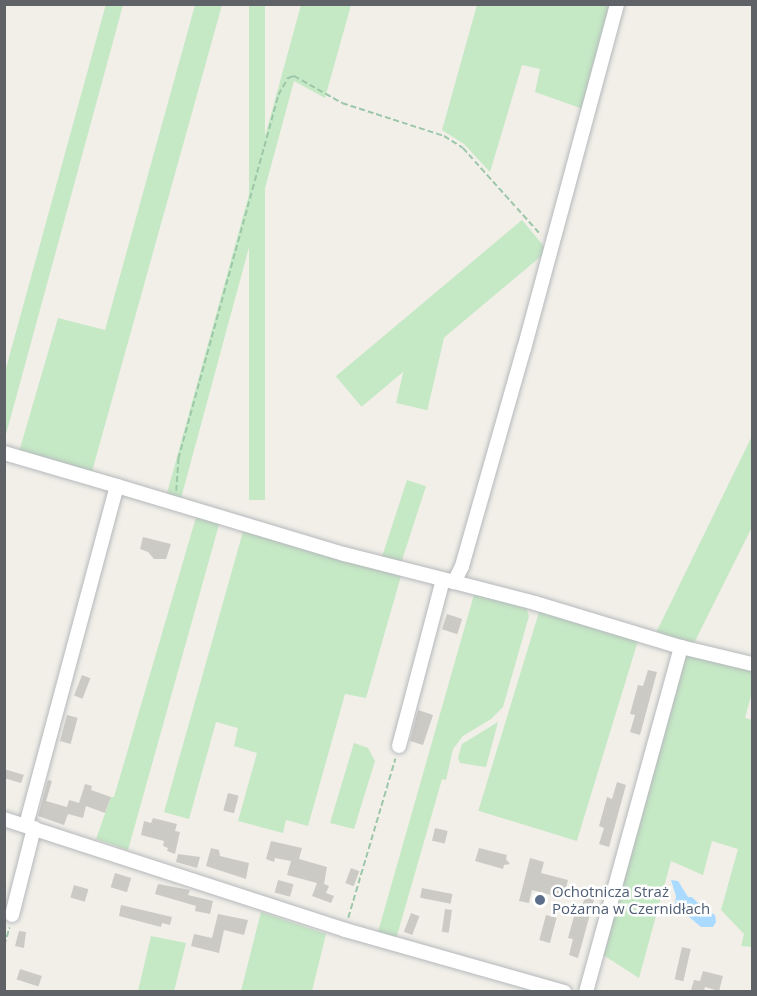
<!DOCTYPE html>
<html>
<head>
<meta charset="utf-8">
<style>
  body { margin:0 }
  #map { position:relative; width:757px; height:996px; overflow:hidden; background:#f1efe8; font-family:"Open Sans",sans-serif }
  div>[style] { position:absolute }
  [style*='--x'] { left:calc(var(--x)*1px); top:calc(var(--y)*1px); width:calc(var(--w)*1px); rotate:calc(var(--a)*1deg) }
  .green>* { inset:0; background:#c5e8c5; transform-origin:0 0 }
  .water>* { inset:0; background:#aadaff }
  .building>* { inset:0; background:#cccac5; transform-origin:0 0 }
  .path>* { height:1.5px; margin-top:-0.75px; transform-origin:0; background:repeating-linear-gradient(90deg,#9cc7a9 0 6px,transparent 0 9px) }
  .roads { filter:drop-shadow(0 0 2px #b5b8bc) drop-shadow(0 0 2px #b5b8bc) }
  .minor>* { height:14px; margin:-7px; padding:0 7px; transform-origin:7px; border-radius:7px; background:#fff }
  .dots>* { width:16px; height:16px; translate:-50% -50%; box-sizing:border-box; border:3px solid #fff; border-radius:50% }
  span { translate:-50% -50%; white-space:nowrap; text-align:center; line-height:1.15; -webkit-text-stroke:5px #fff; paint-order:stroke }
  .service-label { font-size:15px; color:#4e5e75 }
  .left { translate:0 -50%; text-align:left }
  .frame { position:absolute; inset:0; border:6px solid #5f6368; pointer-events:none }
</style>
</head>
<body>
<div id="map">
  <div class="green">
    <i style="clip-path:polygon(106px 4px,123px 5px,5px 438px,5px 372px)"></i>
    <i style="clip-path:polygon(195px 5px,222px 5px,91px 475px,19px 452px,58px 318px,105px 330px)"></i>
    <i style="left:249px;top:5px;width:16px;height:495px"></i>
    <i style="clip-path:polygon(301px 5px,351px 5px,325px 98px,294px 81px,180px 502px,166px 497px)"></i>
    <i style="clip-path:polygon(477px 5px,614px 5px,586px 110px,535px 92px,540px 69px,522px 65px,490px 172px,464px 144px,442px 130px)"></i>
    <i style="left:522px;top:220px;width:40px;height:243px;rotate:50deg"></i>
    <i style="left:413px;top:330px;width:32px;height:75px;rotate:13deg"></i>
    <i style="clip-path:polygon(752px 436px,752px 527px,693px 645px,655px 635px)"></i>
    <i style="left:407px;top:480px;width:20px;height:85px;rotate:18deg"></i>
    <i style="clip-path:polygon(197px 514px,220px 521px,128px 850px,96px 839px,111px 797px,114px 797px)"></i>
    <i style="clip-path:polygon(244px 528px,401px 576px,366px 698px,345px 694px,308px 826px,286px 820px,283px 833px,238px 821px,257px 753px,234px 746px,238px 728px,216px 722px,189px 819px,164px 812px)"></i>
    <i style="clip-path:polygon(475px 591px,525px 604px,529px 616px,503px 707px,491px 719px,463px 736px,453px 749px,446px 780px,442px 779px,396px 939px,378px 932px)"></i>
    <i style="left:540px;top:609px;width:103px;height:211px;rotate:17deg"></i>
    <i style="clip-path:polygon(684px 652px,752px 668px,752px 692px,745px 718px,752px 720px,752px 947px,741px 946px,744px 934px,721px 910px,738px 849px,712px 841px,703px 875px,671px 861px,639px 978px,600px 953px)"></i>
    <i style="clip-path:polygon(498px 722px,486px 767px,460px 763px,458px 758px,462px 744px)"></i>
    <i style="clip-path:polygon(354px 743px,368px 748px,375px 761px,354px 829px,330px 823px)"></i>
    <i style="clip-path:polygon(261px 912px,326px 934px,312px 991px,241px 991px)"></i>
    <i style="clip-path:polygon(151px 936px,186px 943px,174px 991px,138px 991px)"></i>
  </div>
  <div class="water">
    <i style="clip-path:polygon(671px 880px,678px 881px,688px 897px,692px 897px,704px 909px,715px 915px,716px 922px,713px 927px,701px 927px,675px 905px,676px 896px)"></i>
  </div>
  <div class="building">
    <i style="clip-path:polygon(143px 537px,171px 544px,166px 559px,154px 559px,148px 552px,140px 549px)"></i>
    <i style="left:447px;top:614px;width:16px;height:16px;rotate:18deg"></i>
    <i style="clip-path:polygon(648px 670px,657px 672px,640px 735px,630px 732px,635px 715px,630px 714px,638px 685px,643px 686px)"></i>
    <i style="left:82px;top:675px;width:9px;height:22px;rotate:21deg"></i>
    <i style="clip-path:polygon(418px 710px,433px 715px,423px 745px,410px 741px)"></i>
    <i style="left:67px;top:715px;width:11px;height:27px;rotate:15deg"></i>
    <i style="clip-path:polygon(4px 769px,24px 775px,21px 783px,4px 778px)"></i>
    <i style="clip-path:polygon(48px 780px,52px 781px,46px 801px,67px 807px,69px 800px,79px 803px,85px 784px,92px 786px,91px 790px,111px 797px,105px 813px,86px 806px,83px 818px,68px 814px,64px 825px,38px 816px)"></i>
    <i style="clip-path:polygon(617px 782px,626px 785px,609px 847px,599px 844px,604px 828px,599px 826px,607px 797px,612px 799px)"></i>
    <i style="left:228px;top:793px;width:11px;height:18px;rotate:15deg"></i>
    <i style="clip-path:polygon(153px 818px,177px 824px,175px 831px,180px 832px,175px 854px,167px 851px,168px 848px,163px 846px,164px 841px,141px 835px,144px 821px,151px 823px)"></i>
    <i style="left:435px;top:828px;width:13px;height:13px;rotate:13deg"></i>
    <i style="clip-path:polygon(271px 841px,302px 848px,299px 859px,327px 867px,324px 884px,329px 886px,326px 893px,334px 896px,331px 903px,312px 896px,317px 883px,287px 875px,291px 861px,275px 858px,274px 862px,266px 859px)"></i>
    <i style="clip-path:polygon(211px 848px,219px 850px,220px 856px,249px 863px,246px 879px,206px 866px)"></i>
    <i style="clip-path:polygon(479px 848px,507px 855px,506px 859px,510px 864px,504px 865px,503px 869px,475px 861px)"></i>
    <i style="clip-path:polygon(178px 854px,200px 857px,197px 868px,176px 862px)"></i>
    <i style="clip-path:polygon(530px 858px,544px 862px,541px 873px,568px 880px,563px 898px,532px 890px,529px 903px,519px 901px)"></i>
    <i style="left:351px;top:868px;width:9px;height:16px;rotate:21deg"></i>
    <i style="left:115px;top:873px;width:17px;height:15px;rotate:17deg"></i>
    <i style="left:278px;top:880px;width:16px;height:13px;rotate:15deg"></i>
    <i style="clip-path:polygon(158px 884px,190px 890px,188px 895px,213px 901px,210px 914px,195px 911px,196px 906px,155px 894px)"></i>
    <i style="left:74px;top:885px;width:15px;height:13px;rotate:16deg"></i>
    <i style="left:422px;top:888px;width:31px;height:10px;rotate:11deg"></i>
    <i style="clip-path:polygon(586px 893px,595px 896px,578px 958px,569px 955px,573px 939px,568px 938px,576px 909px,581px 910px)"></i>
    <i style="clip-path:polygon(121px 905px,172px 917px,170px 925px,162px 923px,161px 927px,119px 916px)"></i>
    <i style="left:445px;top:909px;width:7px;height:23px;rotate:8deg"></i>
    <i style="left:411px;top:913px;width:9px;height:20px;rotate:21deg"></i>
    <i style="clip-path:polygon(218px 914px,248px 920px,244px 935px,224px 930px,219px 953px,191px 946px,194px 934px,212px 938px)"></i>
    <i style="left:546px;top:915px;width:11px;height:26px;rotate:15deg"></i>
    <i style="clip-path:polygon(19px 931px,26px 932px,24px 948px,15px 946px)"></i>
    <i style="left:682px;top:947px;width:9px;height:33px;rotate:13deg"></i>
    <i style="left:20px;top:969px;width:23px;height:11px;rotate:18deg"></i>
    <i style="clip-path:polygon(703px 971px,723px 976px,719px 991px,705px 987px,704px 992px,691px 990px,694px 980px,700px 981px)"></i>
  </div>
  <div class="path">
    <i style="--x:176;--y:491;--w:32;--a:-86"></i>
    <i style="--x:178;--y:459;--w:377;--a:-74.6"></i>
    <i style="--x:278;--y:95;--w:20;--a:-60"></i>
    <i style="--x:288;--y:78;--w:6;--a:-18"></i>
    <i style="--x:294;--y:76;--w:55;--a:29.4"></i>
    <i style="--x:342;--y:103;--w:107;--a:17.9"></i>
    <i style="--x:444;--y:136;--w:22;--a:32"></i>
    <i style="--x:463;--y:148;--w:117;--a:48.1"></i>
    <i style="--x:348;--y:918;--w:166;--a:-73.5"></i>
    <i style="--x:4;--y:946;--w:19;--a:-74"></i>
  </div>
  <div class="roads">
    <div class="minor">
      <i style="--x:4;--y:453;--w:118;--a:16.3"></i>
      <i style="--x:454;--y:582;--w:84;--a:14.5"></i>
      <i style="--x:535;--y:603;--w:152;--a:16.8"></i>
      <i style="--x:681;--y:647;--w:73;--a:13.5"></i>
      <i style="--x:399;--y:746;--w:172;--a:-75.2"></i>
      <i style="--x:4;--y:819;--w:359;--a:18"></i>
      <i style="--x:345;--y:930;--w:228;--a:15.8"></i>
      <i style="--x:26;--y:825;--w:351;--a:-75"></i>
      <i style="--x:117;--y:486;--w:237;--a:16.7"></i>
      <i style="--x:344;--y:554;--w:114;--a:14.3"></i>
      <i style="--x:454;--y:582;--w:18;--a:-63"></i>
      <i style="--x:462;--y:566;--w:226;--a:-74.1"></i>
      <i style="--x:524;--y:349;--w:357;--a:-74.9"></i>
      <i style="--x:12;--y:915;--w:90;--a:-75.8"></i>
      <i style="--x:586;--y:992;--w:358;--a:-74.6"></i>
    </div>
  </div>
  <div class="dots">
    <i style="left:540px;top:900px;background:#5c6f8a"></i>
  </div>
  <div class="service-label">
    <span class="left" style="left:552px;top:900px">Ochotnicza Straż<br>Pożarna w Czernidłach</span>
  </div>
  <div class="frame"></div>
</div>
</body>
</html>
